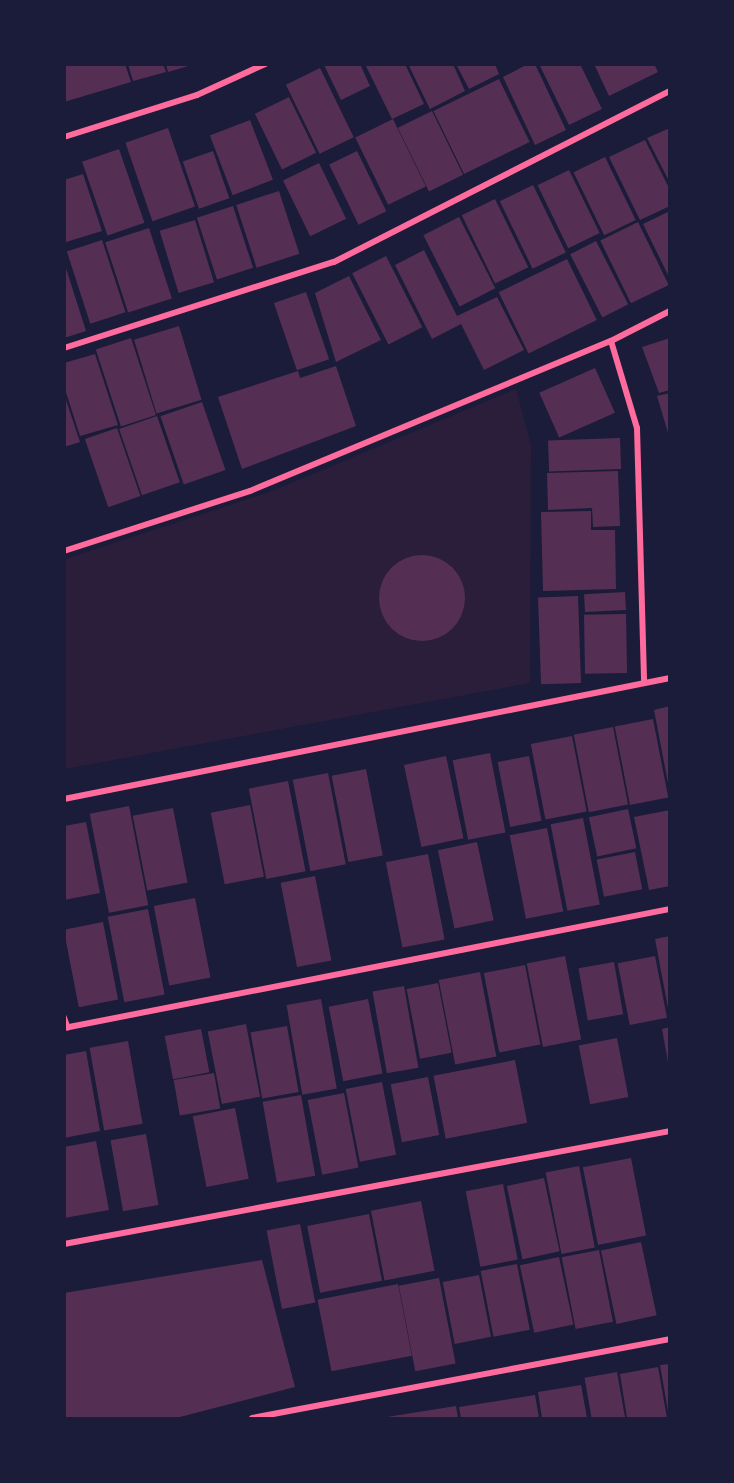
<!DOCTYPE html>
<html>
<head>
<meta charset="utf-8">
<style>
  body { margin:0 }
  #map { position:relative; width:734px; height:1483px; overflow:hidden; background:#1b1b3a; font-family:"Nunito Sans",sans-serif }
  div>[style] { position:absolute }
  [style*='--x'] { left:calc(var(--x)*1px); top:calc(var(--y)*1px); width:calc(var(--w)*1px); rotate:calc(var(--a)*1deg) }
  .green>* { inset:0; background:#2a1e3b }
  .building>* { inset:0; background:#542f53; transform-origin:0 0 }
  .round { border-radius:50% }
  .service>* { height:4.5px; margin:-2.25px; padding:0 2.25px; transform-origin:2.25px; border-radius:2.25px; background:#ff6b9d }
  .minor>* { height:6px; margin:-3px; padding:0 3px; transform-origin:3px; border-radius:3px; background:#ff6b9d }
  span { translate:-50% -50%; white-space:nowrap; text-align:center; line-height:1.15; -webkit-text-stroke:4.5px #1b1b3a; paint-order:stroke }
  .frame { position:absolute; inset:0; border:66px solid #1b1b3a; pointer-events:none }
</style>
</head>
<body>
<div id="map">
  <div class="green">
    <i style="clip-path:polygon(516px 389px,531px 445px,530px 683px,65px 769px,65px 559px,270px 492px)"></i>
  </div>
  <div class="building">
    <i style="clip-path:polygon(64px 64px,125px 64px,131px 82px,64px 102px)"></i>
    <i style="clip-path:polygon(128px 64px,163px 64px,166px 72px,133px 81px)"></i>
    <i style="clip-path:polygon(166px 64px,192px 64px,192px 65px,168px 72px)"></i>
    <i style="clip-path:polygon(360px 64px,370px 86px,341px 100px,324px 65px)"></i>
    <i style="clip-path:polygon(365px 64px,405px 64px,424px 104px,392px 119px)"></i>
    <i style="clip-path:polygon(408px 64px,453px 64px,465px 91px,430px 109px)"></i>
    <i style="clip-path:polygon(456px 64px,495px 64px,499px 74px,469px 89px)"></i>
    <i style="clip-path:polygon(528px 64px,535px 64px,566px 130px,535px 145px,503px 77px)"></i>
    <i style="clip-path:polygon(539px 64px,580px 64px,602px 109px,569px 125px)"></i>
    <i style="clip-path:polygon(594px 64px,654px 64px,658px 72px,609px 96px)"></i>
    <i style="left:320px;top:68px;width:77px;height:38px;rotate:64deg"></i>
    <i style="left:499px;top:79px;width:70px;height:73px;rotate:64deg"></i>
    <i style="left:289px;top:97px;width:62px;height:38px;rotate:64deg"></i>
    <i style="left:432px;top:111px;width:71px;height:38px;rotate:64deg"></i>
    <i style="left:393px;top:119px;width:75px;height:42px;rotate:64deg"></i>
    <i style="left:250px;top:120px;width:64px;height:43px;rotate:69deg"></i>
    <i style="left:168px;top:128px;width:83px;height:45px;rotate:71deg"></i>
    <i style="clip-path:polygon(670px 128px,670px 183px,647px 138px)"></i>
    <i style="clip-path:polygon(645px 140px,670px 190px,670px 206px,640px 220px,609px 157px)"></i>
    <i style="left:119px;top:149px;width:78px;height:39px;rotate:71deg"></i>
    <i style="left:213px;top:151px;width:50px;height:32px;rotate:71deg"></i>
    <i style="left:357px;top:151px;width:67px;height:31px;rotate:64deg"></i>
    <i style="left:605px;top:157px;width:70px;height:35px;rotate:64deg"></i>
    <i style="left:319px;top:163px;width:62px;height:40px;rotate:64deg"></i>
    <i style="left:569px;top:170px;width:70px;height:35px;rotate:64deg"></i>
    <i style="clip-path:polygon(83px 174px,102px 231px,66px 242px,64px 180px)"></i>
    <i style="left:533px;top:185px;width:75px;height:37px;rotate:64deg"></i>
    <i style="left:279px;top:191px;width:66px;height:45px;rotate:72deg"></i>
    <i style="left:495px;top:199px;width:76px;height:37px;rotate:64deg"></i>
    <i style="left:233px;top:206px;width:65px;height:38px;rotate:72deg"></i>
    <i style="clip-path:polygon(670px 211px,670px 279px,643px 224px)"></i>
    <i style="left:459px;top:217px;width:80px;height:40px;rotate:63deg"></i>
    <i style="left:195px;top:220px;width:65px;height:37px;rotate:73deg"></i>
    <i style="left:638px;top:222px;width:70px;height:42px;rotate:64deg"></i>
    <i style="left:149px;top:228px;width:74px;height:46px;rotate:72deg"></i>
    <i style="left:102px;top:240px;width:76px;height:37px;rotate:72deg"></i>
    <i style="left:596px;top:241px;width:71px;height:29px;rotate:63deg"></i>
    <i style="clip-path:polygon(424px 250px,457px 316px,497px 297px,524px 350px,484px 370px,461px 324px,432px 339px,395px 265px)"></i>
    <i style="left:386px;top:256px;width:80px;height:38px;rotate:63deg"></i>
    <i style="left:567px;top:259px;width:68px;height:76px;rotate:64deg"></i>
    <i style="clip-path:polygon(65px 265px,86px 331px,64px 338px,64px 266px)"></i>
    <i style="clip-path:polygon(349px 276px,381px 340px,336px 362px,315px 293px)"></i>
    <i style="left:306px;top:292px;width:71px;height:34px;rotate:71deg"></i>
    <i style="left:179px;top:326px;width:77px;height:47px;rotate:73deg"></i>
    <i style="left:131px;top:338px;width:81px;height:37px;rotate:72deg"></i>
    <i style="clip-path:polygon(670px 338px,670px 390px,659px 393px,642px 347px)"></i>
    <i style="clip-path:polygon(95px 354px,118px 425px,80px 436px,64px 386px,64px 363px)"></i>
    <i style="clip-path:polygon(336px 366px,356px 426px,242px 469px,218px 397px,298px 371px,300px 378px)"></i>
    <i style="left:595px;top:368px;width:49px;height:61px;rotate:66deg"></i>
    <i style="clip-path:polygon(670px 393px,670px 436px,669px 436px,657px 396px)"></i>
    <i style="clip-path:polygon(64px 394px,80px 442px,64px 447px)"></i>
    <i style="left:202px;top:402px;width:72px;height:44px;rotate:71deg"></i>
    <i style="left:157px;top:416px;width:70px;height:40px;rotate:71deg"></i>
    <i style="left:117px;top:428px;width:72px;height:34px;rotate:71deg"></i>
    <i style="left:620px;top:438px;width:31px;height:72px;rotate:88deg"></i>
    <i style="clip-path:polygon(618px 471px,620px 526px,593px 527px,592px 508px,548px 510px,547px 473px)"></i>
    <i style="clip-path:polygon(591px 511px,591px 530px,615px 530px,616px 589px,543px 591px,541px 512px)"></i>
    <i class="round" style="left:379px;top:555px;width:86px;height:86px"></i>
    <i style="left:625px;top:592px;width:18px;height:41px;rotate:87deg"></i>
    <i style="left:578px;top:596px;width:87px;height:40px;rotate:88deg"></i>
    <i style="left:626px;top:614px;width:59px;height:42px;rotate:89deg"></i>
    <i style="clip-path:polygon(670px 706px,670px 783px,668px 783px,654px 710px)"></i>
    <i style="left:653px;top:719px;width:80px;height:39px;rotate:79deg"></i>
    <i style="left:613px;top:727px;width:79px;height:40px;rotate:79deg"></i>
    <i style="left:572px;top:736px;width:77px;height:42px;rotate:79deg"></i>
    <i style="left:490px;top:753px;width:81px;height:38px;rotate:79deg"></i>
    <i style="left:446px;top:756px;width:84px;height:43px;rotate:78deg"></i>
    <i style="left:529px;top:756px;width:66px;height:32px;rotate:79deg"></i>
    <i style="left:366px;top:769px;width:88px;height:35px;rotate:79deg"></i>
    <i style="left:328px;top:773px;width:93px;height:36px;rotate:79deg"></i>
    <i style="left:288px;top:781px;width:92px;height:40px;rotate:79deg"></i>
    <i style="left:250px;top:805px;width:73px;height:40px;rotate:79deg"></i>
    <i style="left:129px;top:806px;width:101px;height:40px;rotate:79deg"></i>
    <i style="left:173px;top:808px;width:76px;height:41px;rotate:79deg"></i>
    <i style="left:628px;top:809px;width:40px;height:40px;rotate:78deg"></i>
    <i style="clip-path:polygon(670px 810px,670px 886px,649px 890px,634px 817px)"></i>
    <i style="left:583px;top:818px;width:88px;height:33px;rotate:79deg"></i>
    <i style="clip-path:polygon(86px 822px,100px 893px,64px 900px,64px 826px)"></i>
    <i style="left:547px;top:828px;width:85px;height:38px;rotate:79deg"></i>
    <i style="left:477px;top:842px;width:80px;height:40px;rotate:78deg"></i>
    <i style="left:635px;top:852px;width:38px;height:39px;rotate:79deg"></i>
    <i style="left:428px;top:854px;width:87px;height:43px;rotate:79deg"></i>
    <i style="left:315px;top:876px;width:86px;height:35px;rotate:79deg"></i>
    <i style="left:195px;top:898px;width:81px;height:42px;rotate:79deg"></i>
    <i style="left:148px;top:909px;width:87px;height:41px;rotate:79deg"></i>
    <i style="left:103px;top:922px;width:79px;height:40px;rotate:79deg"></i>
    <i style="clip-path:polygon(670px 936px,670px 1008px,668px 1008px,655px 939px)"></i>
    <i style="left:565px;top:956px;width:85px;height:39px;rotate:79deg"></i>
    <i style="left:655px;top:956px;width:63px;height:38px;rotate:79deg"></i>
    <i style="left:614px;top:962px;width:53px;height:36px;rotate:80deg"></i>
    <i style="left:525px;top:965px;width:81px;height:42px;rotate:79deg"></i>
    <i style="left:480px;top:972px;width:86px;height:42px;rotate:79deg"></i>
    <i style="left:438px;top:983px;width:71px;height:32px;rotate:79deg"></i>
    <i style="left:404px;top:986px;width:83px;height:32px;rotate:80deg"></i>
    <i style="left:321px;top:999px;width:91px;height:35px;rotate:80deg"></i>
    <i style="left:368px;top:999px;width:76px;height:40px;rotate:79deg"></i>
    <i style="left:246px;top:1024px;width:74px;height:39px;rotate:79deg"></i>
    <i style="left:287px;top:1026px;width:67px;height:37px;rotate:80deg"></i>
    <i style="clip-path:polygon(670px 1027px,670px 1061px,668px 1062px,662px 1029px)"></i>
    <i style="left:201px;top:1029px;width:44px;height:37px;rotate:79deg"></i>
    <i style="left:617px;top:1038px;width:60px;height:39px;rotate:79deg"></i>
    <i style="left:128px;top:1041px;width:84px;height:39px;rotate:80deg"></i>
    <i style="clip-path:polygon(86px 1051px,100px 1131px,64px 1138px,64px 1055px)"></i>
    <i style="left:515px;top:1060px;width:64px;height:83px;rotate:79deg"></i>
    <i style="left:214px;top:1073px;width:36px;height:41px;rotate:80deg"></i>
    <i style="left:428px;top:1077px;width:59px;height:38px;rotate:79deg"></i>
    <i style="left:382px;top:1082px;width:74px;height:37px;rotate:79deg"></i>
    <i style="left:344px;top:1093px;width:76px;height:37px;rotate:79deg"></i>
    <i style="left:301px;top:1095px;width:82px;height:39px;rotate:80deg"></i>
    <i style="left:235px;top:1108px;width:72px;height:43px;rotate:79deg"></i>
    <i style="left:146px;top:1134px;width:72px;height:36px;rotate:80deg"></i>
    <i style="clip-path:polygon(96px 1141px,109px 1210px,64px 1218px,64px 1147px)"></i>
    <i style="left:631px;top:1158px;width:79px;height:49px;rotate:79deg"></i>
    <i style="left:579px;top:1166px;width:83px;height:34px;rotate:79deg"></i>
    <i style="left:544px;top:1178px;width:75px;height:38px;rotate:78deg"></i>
    <i style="left:503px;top:1184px;width:77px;height:38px;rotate:79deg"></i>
    <i style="left:421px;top:1201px;width:71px;height:51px;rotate:79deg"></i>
    <i style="left:369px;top:1214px;width:68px;height:63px;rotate:79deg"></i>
    <i style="left:300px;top:1224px;width:80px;height:34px;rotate:79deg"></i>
    <i style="left:641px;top:1242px;width:75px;height:41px;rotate:78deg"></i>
    <i style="left:599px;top:1250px;width:73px;height:38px;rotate:79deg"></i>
    <i style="left:559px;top:1257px;width:69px;height:40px;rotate:78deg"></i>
    <i style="clip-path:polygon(262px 1260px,295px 1387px,176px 1418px,64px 1418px,64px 1293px)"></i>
    <i style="left:517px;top:1264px;width:67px;height:37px;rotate:79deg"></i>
    <i style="left:479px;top:1275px;width:63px;height:37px;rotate:79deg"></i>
    <i style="left:439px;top:1278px;width:87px;height:41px;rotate:79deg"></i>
    <i style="left:398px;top:1284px;width:73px;height:82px;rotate:79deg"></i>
    <i style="clip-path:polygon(670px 1364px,670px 1411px,668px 1411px,660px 1365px)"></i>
    <i style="clip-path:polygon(658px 1367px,667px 1418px,627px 1418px,620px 1374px)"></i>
    <i style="left:617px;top:1372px;width:47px;height:33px;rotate:80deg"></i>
    <i style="clip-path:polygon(581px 1385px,587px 1418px,542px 1418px,538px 1392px)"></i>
    <i style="clip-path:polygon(535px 1395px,539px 1418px,461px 1418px,459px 1407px)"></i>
    <i style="clip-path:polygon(456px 1406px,458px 1418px,387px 1418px,387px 1417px)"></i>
  </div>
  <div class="service">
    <i style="--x:64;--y:1016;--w:12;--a:70"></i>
  </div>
  <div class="minor">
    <i style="--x:64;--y:137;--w:139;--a:-17.5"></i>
    <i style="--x:197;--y:95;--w:75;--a:-24.5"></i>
    <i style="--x:611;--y:341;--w:91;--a:73.4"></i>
    <i style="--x:637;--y:428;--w:254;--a:88.4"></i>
    <i style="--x:64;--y:348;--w:283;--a:-17.7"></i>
    <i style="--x:334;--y:262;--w:377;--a:-27"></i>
    <i style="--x:64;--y:551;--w:195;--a:-17.9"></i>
    <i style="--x:250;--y:491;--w:391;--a:-22.6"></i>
    <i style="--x:611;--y:341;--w:66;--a:-27"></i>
    <i style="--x:64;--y:799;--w:618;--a:-11.29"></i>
    <i style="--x:64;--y:1028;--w:618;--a:-11.11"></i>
    <i style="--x:64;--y:1244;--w:616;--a:-10.56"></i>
    <i style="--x:252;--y:1418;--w:425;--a:-10.7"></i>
  </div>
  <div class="frame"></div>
</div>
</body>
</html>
